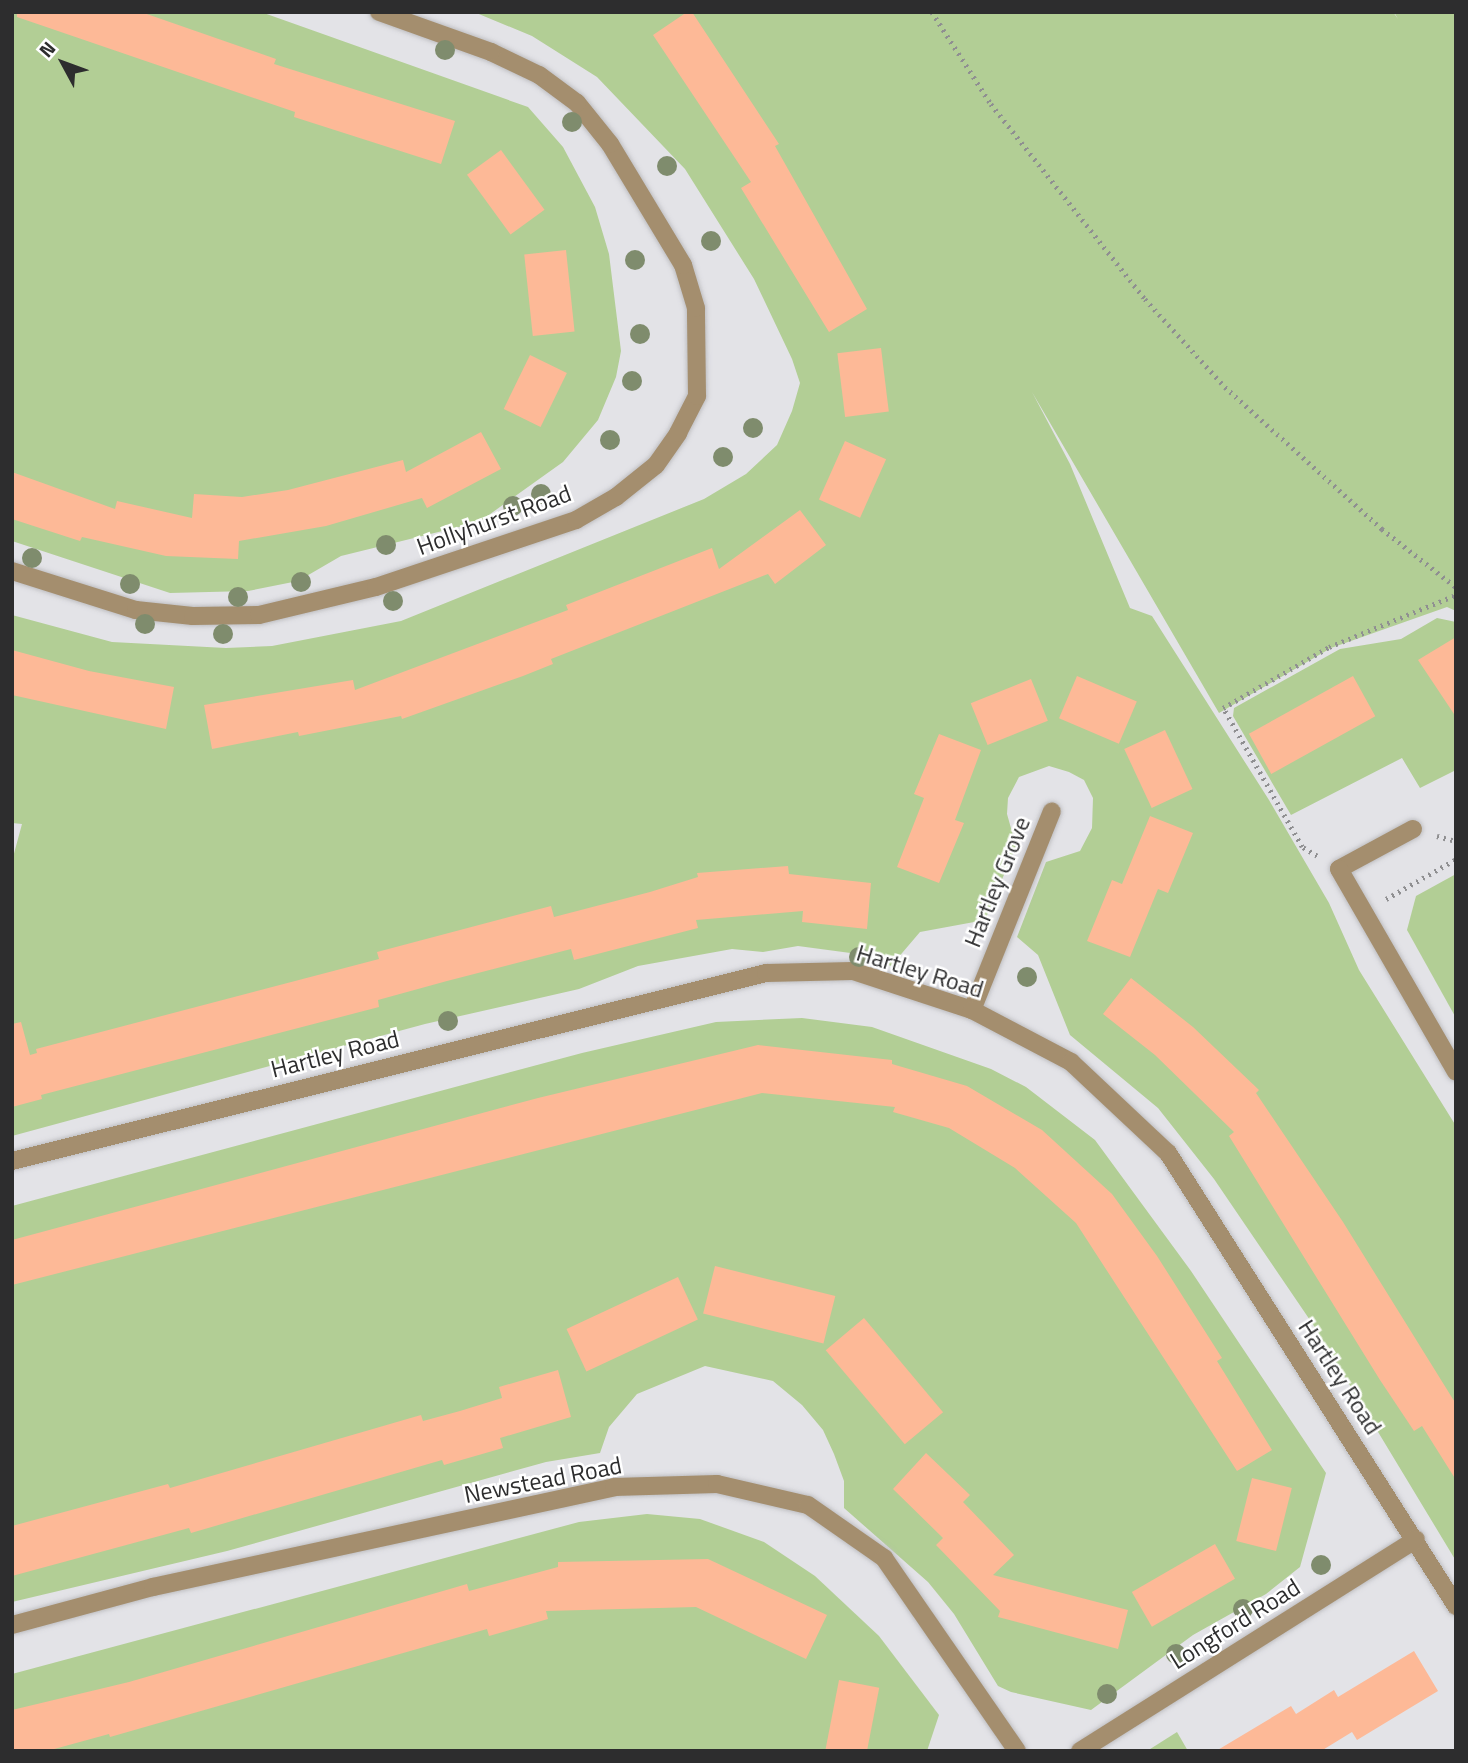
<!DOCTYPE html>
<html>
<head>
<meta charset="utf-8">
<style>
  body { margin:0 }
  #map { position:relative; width:1468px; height:1763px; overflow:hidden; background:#e3e3e7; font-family:"Titillium Web",sans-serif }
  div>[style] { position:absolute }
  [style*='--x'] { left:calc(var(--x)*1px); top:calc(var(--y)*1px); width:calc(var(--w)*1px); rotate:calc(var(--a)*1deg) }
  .green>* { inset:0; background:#b2ce95 }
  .building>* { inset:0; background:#fdb997; transform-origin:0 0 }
  .path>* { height:4.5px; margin-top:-2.25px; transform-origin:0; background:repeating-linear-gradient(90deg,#8f8f91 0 2px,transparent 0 7px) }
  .roads { filter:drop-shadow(0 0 2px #bfbfc2) drop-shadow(0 0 2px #bfbfc2) }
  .minor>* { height:18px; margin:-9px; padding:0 9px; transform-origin:9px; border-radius:9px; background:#a48e6e }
  .trees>* { width:20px; height:20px; margin:-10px; border-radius:50%; background:#7f8c6d }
  span { translate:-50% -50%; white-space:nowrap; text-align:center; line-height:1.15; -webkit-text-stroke:5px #fff; paint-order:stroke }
  .street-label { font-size:24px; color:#2d2d2e }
  .frame { position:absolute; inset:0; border:14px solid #2d2d2e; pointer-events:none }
  .north { position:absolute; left:28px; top:28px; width:70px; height:70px; -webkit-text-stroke:5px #fff; paint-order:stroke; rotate:311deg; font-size:19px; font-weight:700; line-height:28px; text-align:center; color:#2d2d2e }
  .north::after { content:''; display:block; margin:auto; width:24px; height:32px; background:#2d2d2e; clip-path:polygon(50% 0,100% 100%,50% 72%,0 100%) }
</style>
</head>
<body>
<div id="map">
  <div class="green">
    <i style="clip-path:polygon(12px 12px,261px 12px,528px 107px,563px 147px,595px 207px,609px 254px,621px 351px,616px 377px,598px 420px,563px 462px,479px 522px,341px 556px,298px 581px,248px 591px,170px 593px,12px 541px)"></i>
    <i style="clip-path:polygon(474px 12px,1393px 12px,1398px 19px,1394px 12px,1456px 12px,1456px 611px,1447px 607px,1331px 648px,1219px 713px,1032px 392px,1070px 464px,1130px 608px,1152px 616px,1269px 800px,1329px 903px,1359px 970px,1456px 1126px,1456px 1561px,1314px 1326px,1214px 1179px,1158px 1108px,1070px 1035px,1038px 955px,1017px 937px,1046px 862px,1080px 851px,1092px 828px,1093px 798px,1084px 780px,1069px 772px,1049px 766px,1019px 777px,1008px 798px,1007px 814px,1016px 846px,985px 920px,920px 932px,891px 966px,858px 954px,798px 946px,763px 952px,732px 949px,638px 966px,579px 989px,425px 1024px,12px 1136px,12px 861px,22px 824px,12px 823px,12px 615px,112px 642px,226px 648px,272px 646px,401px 621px,704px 499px,746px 474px,777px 445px,792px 411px,800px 383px,792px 359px,754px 279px,685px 169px,597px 77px,532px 36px)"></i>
    <i style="clip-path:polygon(1437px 618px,1456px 622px,1456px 770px,1420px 788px,1402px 758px,1291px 815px,1233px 716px,1234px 708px,1340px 649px,1401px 639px)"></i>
    <i style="clip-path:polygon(1456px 874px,1456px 1018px,1407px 930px,1416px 896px)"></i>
    <i style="clip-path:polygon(802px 1018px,872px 1027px,991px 1069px,1026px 1087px,1095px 1140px,1191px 1271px,1326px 1473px,1300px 1567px,1266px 1594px,1193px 1635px,1091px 1710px,1011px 1692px,998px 1686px,954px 1614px,928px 1582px,844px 1508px,844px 1481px,834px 1454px,823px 1430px,802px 1405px,773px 1381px,705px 1366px,637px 1394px,609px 1427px,600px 1453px,546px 1462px,227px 1551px,12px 1602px,12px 1206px,582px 1053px,716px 1022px)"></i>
    <i style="clip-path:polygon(647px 1514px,700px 1519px,764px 1542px,815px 1576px,879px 1636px,939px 1715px,927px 1751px,12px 1751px,12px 1674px,579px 1522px)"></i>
    <i style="clip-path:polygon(1177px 1732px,1188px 1751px,1147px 1751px)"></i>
  </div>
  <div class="building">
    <i style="clip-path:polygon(17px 12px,141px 12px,276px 59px,274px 64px,455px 121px,441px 164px,294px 117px,295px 112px,17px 17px)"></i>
    <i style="clip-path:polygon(687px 12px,692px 12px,779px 144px,775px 146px,867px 309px,829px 332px,741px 188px,751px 182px,653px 35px)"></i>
    <i style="left:501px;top:150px;width:74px;height:42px;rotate:54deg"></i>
    <i style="left:566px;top:250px;width:82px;height:42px;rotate:84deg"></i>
    <i style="left:881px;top:348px;width:64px;height:44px;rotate:83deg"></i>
    <i style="left:530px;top:355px;width:41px;height:60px;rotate:26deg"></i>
    <i style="clip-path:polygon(481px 432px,501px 469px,427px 508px,422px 498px,326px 526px,239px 541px,238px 559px,166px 556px,82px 537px,80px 541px,12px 519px,12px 472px,115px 509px,117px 501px,192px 518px,194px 494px,242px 497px,288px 490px,403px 460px,406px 472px)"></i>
    <i style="left:845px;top:441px;width:45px;height:64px;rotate:24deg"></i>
    <i style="clip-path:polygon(800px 510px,826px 545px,775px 584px,768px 574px,551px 659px,553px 664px,523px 676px,402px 719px,401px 716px,299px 736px,298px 732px,212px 749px,204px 705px,353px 680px,355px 690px,568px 610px,566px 605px,712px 548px,719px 569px)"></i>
    <i style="clip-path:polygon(1456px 637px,1456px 717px,1418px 660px)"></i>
    <i style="clip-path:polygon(12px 650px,89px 671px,174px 687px,166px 729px,12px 695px)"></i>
    <i style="left:1077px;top:676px;width:65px;height:46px;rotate:23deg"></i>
    <i style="left:1353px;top:676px;width:46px;height:119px;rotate:61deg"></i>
    <i style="left:1031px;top:679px;width:45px;height:65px;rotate:68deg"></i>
    <i style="left:1165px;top:730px;width:65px;height:45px;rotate:65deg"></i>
    <i style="clip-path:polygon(939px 734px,981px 750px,955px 820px,964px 823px,939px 883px,897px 867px,924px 798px,914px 794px)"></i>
    <i style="clip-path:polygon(1150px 816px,1193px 833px,1168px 893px,1158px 889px,1130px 957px,1087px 941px,1112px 880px,1122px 884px)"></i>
    <i style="clip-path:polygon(788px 866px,789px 874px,871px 883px,867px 929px,802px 922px,803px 911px,696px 920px,698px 928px,574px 960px,571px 949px,447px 981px,378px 1000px,379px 1007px,41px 1095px,42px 1099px,12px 1107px,12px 1024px,21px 1022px,30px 1055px,37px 1053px,36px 1049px,379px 959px,377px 952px,551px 906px,554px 917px,650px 892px,698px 877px,697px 873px)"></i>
    <i style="clip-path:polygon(1131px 978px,1193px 1027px,1259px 1090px,1256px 1093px,1343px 1222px,1456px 1404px,1456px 1480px,1422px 1426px,1414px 1431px,1380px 1380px,1229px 1136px,1234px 1132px,1155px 1055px,1103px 1014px)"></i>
    <i style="clip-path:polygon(758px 1045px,892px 1060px,892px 1064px,967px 1086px,1042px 1130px,1112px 1194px,1157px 1256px,1222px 1358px,1217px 1361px,1272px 1450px,1237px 1471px,1076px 1223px,1015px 1168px,949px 1128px,893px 1112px,895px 1107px,762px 1093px,12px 1285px,12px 1240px,538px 1098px)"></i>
    <i style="left:715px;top:1266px;width:124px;height:49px;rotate:14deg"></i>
    <i style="left:678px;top:1277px;width:47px;height:123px;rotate:65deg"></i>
    <i style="left:864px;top:1318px;width:123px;height:50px;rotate:50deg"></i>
    <i style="clip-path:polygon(558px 1370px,571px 1417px,500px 1438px,503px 1448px,444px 1465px,442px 1460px,191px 1533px,189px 1528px,12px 1576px,12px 1526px,168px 1484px,170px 1488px,421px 1415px,423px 1421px,460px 1411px,502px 1398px,499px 1387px)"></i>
    <i style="clip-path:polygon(926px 1453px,970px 1495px,963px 1502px,1014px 1555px,993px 1575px,1128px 1610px,1118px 1649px,998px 1617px,1000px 1611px,936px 1545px,943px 1538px,893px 1489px)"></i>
    <i style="left:1252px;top:1478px;width:41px;height:65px;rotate:14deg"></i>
    <i style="left:1215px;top:1544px;width:40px;height:96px;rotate:60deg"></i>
    <i style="clip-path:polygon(708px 1559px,827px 1615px,806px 1659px,696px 1607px,546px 1611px,548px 1619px,489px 1636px,487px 1629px,110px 1737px,109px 1734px,47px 1751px,12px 1751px,12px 1710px,129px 1682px,467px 1584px,469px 1591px,558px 1567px,558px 1562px)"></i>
    <i style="clip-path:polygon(1414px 1651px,1438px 1691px,1357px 1740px,1352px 1732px,1321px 1751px,1216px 1751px,1291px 1706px,1296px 1714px,1334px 1690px,1338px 1697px)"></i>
    <i style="left:839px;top:1680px;width:41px;height:72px;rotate:11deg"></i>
  </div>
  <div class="path">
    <i style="--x:932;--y:12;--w:109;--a:57.3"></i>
    <i style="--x:991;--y:104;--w:248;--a:51.7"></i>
    <i style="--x:1145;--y:299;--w:119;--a:47.7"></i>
    <i style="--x:1225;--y:387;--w:212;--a:42.1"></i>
    <i style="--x:1382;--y:529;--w:94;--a:38.1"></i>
    <i style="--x:1437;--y:836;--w:20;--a:15"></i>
    <i style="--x:1317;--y:856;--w:17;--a:-149"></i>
    <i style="--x:1302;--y:847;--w:160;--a:-119.6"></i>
    <i style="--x:1223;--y:708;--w:122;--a:-29.9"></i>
    <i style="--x:1329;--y:647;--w:137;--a:-22.3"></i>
    <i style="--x:1386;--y:899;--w:81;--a:-29.7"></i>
  </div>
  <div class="roads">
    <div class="minor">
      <i style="--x:12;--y:571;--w:130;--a:17.5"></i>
      <i style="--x:136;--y:610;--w:57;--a:6"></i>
      <i style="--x:193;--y:616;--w:66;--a:-0.9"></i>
      <i style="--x:259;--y:615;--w:120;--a:-13.5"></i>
      <i style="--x:376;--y:587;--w:211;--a:-18.5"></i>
      <i style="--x:576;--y:520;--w:46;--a:-29.9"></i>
      <i style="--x:616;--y:497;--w:51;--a:-38.7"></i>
      <i style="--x:656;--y:465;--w:39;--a:-55"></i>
      <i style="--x:678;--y:433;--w:42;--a:-62.8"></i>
      <i style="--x:697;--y:396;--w:88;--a:-90.7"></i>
      <i style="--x:696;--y:308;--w:45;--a:-106.8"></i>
      <i style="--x:683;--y:265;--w:141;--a:-121.1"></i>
      <i style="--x:610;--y:144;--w:53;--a:-128.8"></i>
      <i style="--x:577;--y:103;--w:47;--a:-143.6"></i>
      <i style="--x:539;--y:75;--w:53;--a:-154.4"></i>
      <i style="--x:491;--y:52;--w:119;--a:-160.3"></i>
      <i style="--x:1413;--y:829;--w:84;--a:151.6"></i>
      <i style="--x:1339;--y:869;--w:234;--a:60"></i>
      <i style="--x:972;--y:1010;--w:214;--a:-68.1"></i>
      <i style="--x:12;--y:1161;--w:777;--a:-14"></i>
      <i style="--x:766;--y:973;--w:87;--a:-1.3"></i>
      <i style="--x:853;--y:971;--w:125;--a:18.1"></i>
      <i style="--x:972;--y:1010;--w:112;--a:27.7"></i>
      <i style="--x:1071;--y:1062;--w:133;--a:43.2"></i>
      <i style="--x:1168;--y:1153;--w:537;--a:57.55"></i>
      <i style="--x:12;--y:1625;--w:146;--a:-15.1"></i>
      <i style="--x:153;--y:1587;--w:472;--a:-12.2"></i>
      <i style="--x:614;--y:1487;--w:103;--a:-1.7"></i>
      <i style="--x:717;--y:1484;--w:93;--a:13"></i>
      <i style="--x:808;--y:1505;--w:93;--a:34.9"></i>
      <i style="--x:884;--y:1558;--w:234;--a:55.4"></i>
      <i style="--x:1080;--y:1751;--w:397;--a:-32.2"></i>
    </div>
  </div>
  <div class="trees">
    <i style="left:445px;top:50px"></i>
    <i style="left:572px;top:122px"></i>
    <i style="left:667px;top:166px"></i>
    <i style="left:711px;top:241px"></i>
    <i style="left:635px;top:260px"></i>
    <i style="left:640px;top:334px"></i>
    <i style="left:632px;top:381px"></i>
    <i style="left:753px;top:428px"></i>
    <i style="left:610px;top:440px"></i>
    <i style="left:723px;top:457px"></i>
    <i style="left:541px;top:494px"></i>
    <i style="left:513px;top:506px"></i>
    <i style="left:386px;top:545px"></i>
    <i style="left:32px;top:558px"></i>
    <i style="left:301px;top:582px"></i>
    <i style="left:130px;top:584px"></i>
    <i style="left:238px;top:597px"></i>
    <i style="left:393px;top:601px"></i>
    <i style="left:145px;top:624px"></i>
    <i style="left:223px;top:634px"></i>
    <i style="left:859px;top:957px"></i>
    <i style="left:1027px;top:977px"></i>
    <i style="left:448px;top:1021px"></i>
    <i style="left:1321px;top:1565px"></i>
    <i style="left:1243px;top:1609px"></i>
    <i style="left:1176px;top:1654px"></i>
    <i style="left:1107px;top:1694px"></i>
  </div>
  <div class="street-label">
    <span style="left:494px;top:520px;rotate:-20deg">Hollyhurst Road</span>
    <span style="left:997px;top:882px;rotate:-68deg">Hartley Grove</span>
    <span style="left:920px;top:971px;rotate:17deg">Hartley Road</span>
    <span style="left:335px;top:1054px;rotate:-14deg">Hartley Road</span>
    <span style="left:1340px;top:1377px;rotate:57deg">Hartley Road</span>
    <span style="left:543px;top:1480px;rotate:-11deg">Newstead Road</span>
    <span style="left:1235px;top:1624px;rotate:-32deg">Longford Road</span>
  </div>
  <div class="frame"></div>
  <div class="north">N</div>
</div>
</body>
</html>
